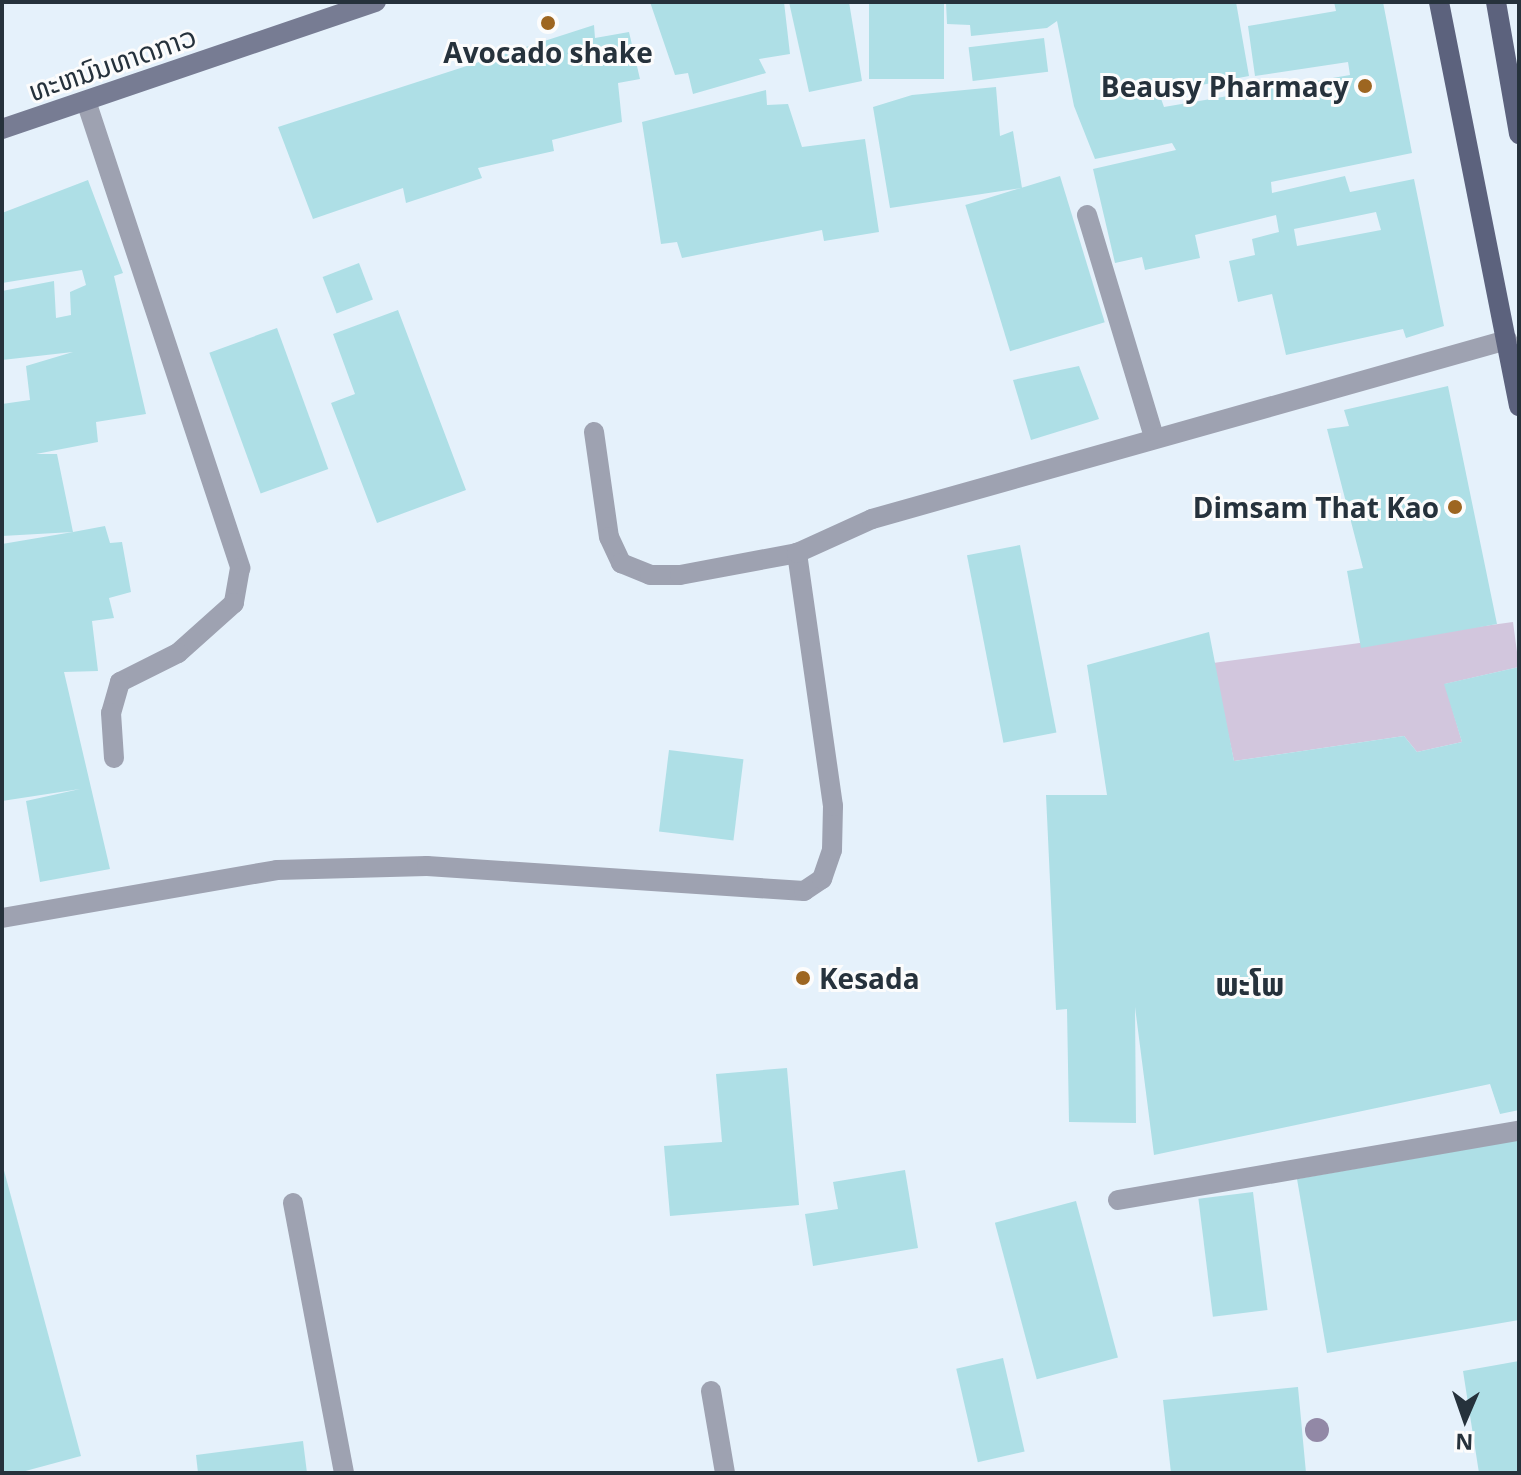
<!DOCTYPE html>
<html>
<head>
<meta charset="utf-8">
<style>
  body { margin:0 }
  #map { position:relative; width:1521px; height:1475px; overflow:hidden; background:#e5f1fb; font-family:"Open Sans","Noto Sans Lao",sans-serif }
  div>[style] { position:absolute }
  [style*='--x'] { left:calc(var(--x)*1px); top:calc(var(--y)*1px); width:calc(var(--w)*1px); rotate:calc(var(--a)*1deg) }
  .green>* { inset:0; background:#d2c6dd }
  .building>* { inset:0; background:#aedfe6; transform-origin:0 0 }
  .lane>* { height:20px; margin:-10px; padding:0 10px; transform-origin:10px; border-radius:10px; background:#9ea2b1 }
  .street>* { height:20px; margin:-10px; padding:0 10px; transform-origin:10px; border-radius:10px; background:#9ea2b1 }
  .secondary>* { height:20px; margin:-10px; padding:0 10px; transform-origin:10px; border-radius:10px; background:#777c93 }
  .primary>* { height:20px; margin:-10px; padding:0 10px; transform-origin:10px; border-radius:10px; background:#5c627d }
  .trees>* { width:24px; height:24px; margin:-12px; border-radius:50%; background:#9288a6 }
  .dots>* { width:22px; height:22px; translate:-50% -50%; box-sizing:border-box; border:4px solid #fcfcfc; border-radius:50% }
  span { translate:-50% -50%; white-space:nowrap; text-align:center; line-height:1.15; -webkit-text-stroke:6px #fcfcfc; paint-order:stroke }
  .poi-label { font-size:28px; color:#26323c; font-weight:700 }
  .right { translate:-100% -50%; text-align:right }
  .left { translate:0 -50%; text-align:left }
  .street-label { font-size:28px; color:#26323c }
  .quarter-label { font-size:32px; color:#26323c; font-weight:700 }
  .frame { position:absolute; inset:0; border:4px solid #26323c; pointer-events:none }
  .north { position:absolute; left:1425px; top:1379px; width:80px; height:80px; -webkit-text-stroke:6px #fcfcfc; paint-order:stroke; rotate:182deg; font-size:22px; font-weight:700; line-height:32px; text-align:center; color:#26323c }
  .north::after { content:''; display:block; margin:auto; width:28px; height:36px; background:#26323c; clip-path:polygon(50% 0,100% 100%,50% 72%,0 100%) }
</style>
</head>
<body>
<div id="map">
  <div class="green">
    <i style="clip-path:polygon(1513px 622px,1519px 667px,1445px 684px,1462px 742px,1417px 752px,1404px 736px,1234px 761px,1213px 663px)"></i>
  </div>
  <div class="building">
    <i style="clip-path:polygon(650px 2px,784px 2px,790px 54px,759px 59px,766px 73px,693px 94px,688px 73px,675px 75px)"></i>
    <i style="clip-path:polygon(789px 2px,849px 2px,862px 81px,809px 92px)"></i>
    <i style="left:869px;top:2px;width:75px;height:77px"></i>
    <i style="clip-path:polygon(evenodd,946px 2px,1236px 2px,1249px 76px,1159px 93px,1164px 107px,1350px 75px,1348px 62px,1255px 76px,1248px 26px,1336px 11px,1334px 2px,1383px 2px,1412px 153px,1271px 182px,1272px 193px,1345px 176px,1350px 192px,1414px 179px,1444px 326px,1406px 338px,1403px 329px,1286px 355px,1272px 294px,1238px 302px,1229px 261px,1255px 255px,1252px 239px,1279px 232px,1276px 215px,1195px 235px,1200px 258px,1145px 270px,1142px 257px,1115px 263px,1093px 169px,1176px 150px,1172px 143px,1095px 159px,1074px 106px,1057px 21px,1047px 28px,971px 36px,970px 25px,947px 24px,946px 2px,1376px 212px,1381px 230px,1297px 246px,1294px 229px,1376px 212px)"></i>
    <i style="clip-path:polygon(594px 25px,595px 38px,629px 32px,640px 79px,618px 83px,622px 122px,552px 140px,554px 151px,478px 168px,482px 178px,406px 203px,403px 188px,313px 219px,278px 127px)"></i>
    <i style="left:1044px;top:38px;width:34px;height:76px;rotate:83deg"></i>
    <i style="clip-path:polygon(996px 87px,1000px 136px,1013px 131px,1022px 188px,890px 208px,873px 107px,912px 95px)"></i>
    <i style="clip-path:polygon(766px 90px,767px 105px,788px 104px,802px 147px,865px 139px,879px 232px,824px 241px,822px 230px,682px 258px,677px 242px,661px 244px,642px 122px)"></i>
    <i style="left:1060px;top:176px;width:153px;height:99px;rotate:73deg"></i>
    <i style="clip-path:polygon(88px 180px,123px 273px,114px 276px,146px 414px,96px 422px,98px 442px,36px 454px,57px 454px,73px 532px,105px 526px,110px 543px,122px 542px,131px 592px,109px 598px,114px 618px,92px 621px,98px 671px,64px 672px,110px 869px,40px 882px,26px 801px,80px 789px,2px 801px,2px 544px,73px 532px,2px 536px,2px 404px,30px 400px,26px 366px,73px 352px,2px 360px,2px 291px,54px 281px,56px 318px,71px 315px,70px 292px,86px 285px,82px 270px,2px 283px,2px 213px)"></i>
    <i style="left:359px;top:263px;width:39px;height:39px;rotate:69deg"></i>
    <i style="clip-path:polygon(398px 310px,466px 490px,377px 523px,331px 403px,355px 394px,333px 334px)"></i>
    <i style="left:277px;top:328px;width:150px;height:72px;rotate:70deg"></i>
    <i style="clip-path:polygon(1079px 366px,1099px 419px,1031px 440px,1013px 380px)"></i>
    <i style="clip-path:polygon(1448px 386px,1497px 624px,1361px 648px,1347px 571px,1363px 568px,1327px 429px,1349px 426px,1344px 410px)"></i>
    <i style="left:1020px;top:545px;width:191px;height:54px;rotate:79deg"></i>
    <i style="clip-path:polygon(1209px 632px,1234px 761px,1404px 736px,1417px 752px,1462px 742px,1444px 684px,1519px 667px,1519px 1110px,1500px 1114px,1490px 1084px,1154px 1155px,1135px 1007px,1136px 1123px,1069px 1122px,1067px 1009px,1056px 1010px,1046px 795px,1107px 795px,1087px 665px)"></i>
    <i style="left:669px;top:750px;width:75px;height:82px;rotate:7deg"></i>
    <i style="clip-path:polygon(787px 1068px,799px 1205px,670px 1216px,664px 1146px,722px 1142px,716px 1074px)"></i>
    <i style="clip-path:polygon(1519px 1140px,1519px 1320px,1327px 1353px,1297px 1179px)"></i>
    <i style="clip-path:polygon(2px 1163px,81px 1456px,18px 1473px,2px 1473px)"></i>
    <i style="clip-path:polygon(905px 1170px,918px 1248px,813px 1266px,805px 1214px,838px 1209px,833px 1182px)"></i>
    <i style="left:1253px;top:1192px;width:119px;height:55px;rotate:83deg"></i>
    <i style="left:1076px;top:1201px;width:162px;height:84px;rotate:75deg"></i>
    <i style="left:1003px;top:1358px;width:96px;height:48px;rotate:77deg"></i>
    <i style="clip-path:polygon(1519px 1361px,1519px 1473px,1479px 1473px,1463px 1371px)"></i>
    <i style="clip-path:polygon(1298px 1387px,1306px 1473px,1171px 1473px,1163px 1400px)"></i>
    <i style="clip-path:polygon(303px 1441px,307px 1473px,198px 1473px,196px 1455px)"></i>
  </div>
  <div class="lane">
    <i style="--x:1118;--y:1200;--w:407;--a:-9.8"></i>
  </div>
  <div class="street">
    <i style="--x:86;--y:101;--w:492;--a:71.7"></i>
    <i style="--x:240;--y:568;--w:36;--a:100"></i>
    <i style="--x:234;--y:603;--w:75;--a:138.2"></i>
    <i style="--x:178;--y:653;--w:65;--a:153.4"></i>
    <i style="--x:120;--y:682;--w:32;--a:106"></i>
    <i style="--x:111;--y:713;--w:45;--a:86.2"></i>
    <i style="--x:1087;--y:215;--w:232;--a:73.2"></i>
    <i style="--x:594;--y:432;--w:106;--a:81.9"></i>
    <i style="--x:609;--y:537;--w:29;--a:65"></i>
    <i style="--x:621;--y:563;--w:31;--a:22"></i>
    <i style="--x:650;--y:575;--w:30;--a:0"></i>
    <i style="--x:680;--y:575;--w:119;--a:-10.6"></i>
    <i style="--x:2;--y:918;--w:279;--a:-9.9"></i>
    <i style="--x:277;--y:870;--w:150;--a:-1.5"></i>
    <i style="--x:427;--y:866;--w:378;--a:3.8"></i>
    <i style="--x:804;--y:891;--w:22;--a:-34"></i>
    <i style="--x:822;--y:879;--w:31;--a:-71"></i>
    <i style="--x:832;--y:850;--w:44;--a:-88.7"></i>
    <i style="--x:833;--y:806;--w:256;--a:-98.1"></i>
    <i style="--x:797;--y:553;--w:82;--a:-24.4"></i>
    <i style="--x:872;--y:519;--w:660;--a:-15.74"></i>
    <i style="--x:293;--y:1203;--w:275;--a:79.3"></i>
    <i style="--x:711;--y:1391;--w:83;--a:80.3"></i>
  </div>
  <div class="secondary">
    <i style="--x:2;--y:129;--w:395;--a:-18.8"></i>
  </div>
  <div class="primary">
    <i style="--x:1439;--y:2;--w:412;--a:78.8"></i>
    <i style="--x:1496;--y:2;--w:134;--a:80.1"></i>
  </div>
  <div class="trees">
    <i style="left:1317px;top:1430px"></i>
  </div>
  <div class="dots">
    <i style="left:548px;top:23px;background:#9d6621"></i>
    <i style="left:1365px;top:86px;background:#9d6621"></i>
    <i style="left:1455px;top:507px;background:#9d6621"></i>
    <i style="left:803px;top:978px;background:#9d6621"></i>
  </div>
  <div class="poi-label">
    <span style="left:548px;top:52px">Avocado shake</span>
    <span class="right" style="left:1349px;top:86px">Beausy Pharmacy</span>
    <span class="right" style="left:1439px;top:507px">Dimsam That Kao</span>
    <span class="left" style="left:819px;top:978px">Kesada</span>
  </div>
  <div class="street-label">
    <span style="left:112px;top:63px;rotate:-19deg">ທະຫນົນທາດກາວ</span>
  </div>
  <div class="quarter-label">
    <span style="left:1250px;top:984px">ພະໂພ</span>
  </div>
  <div class="frame"></div>
  <div class="north">N</div>
</div>
</body>
</html>
